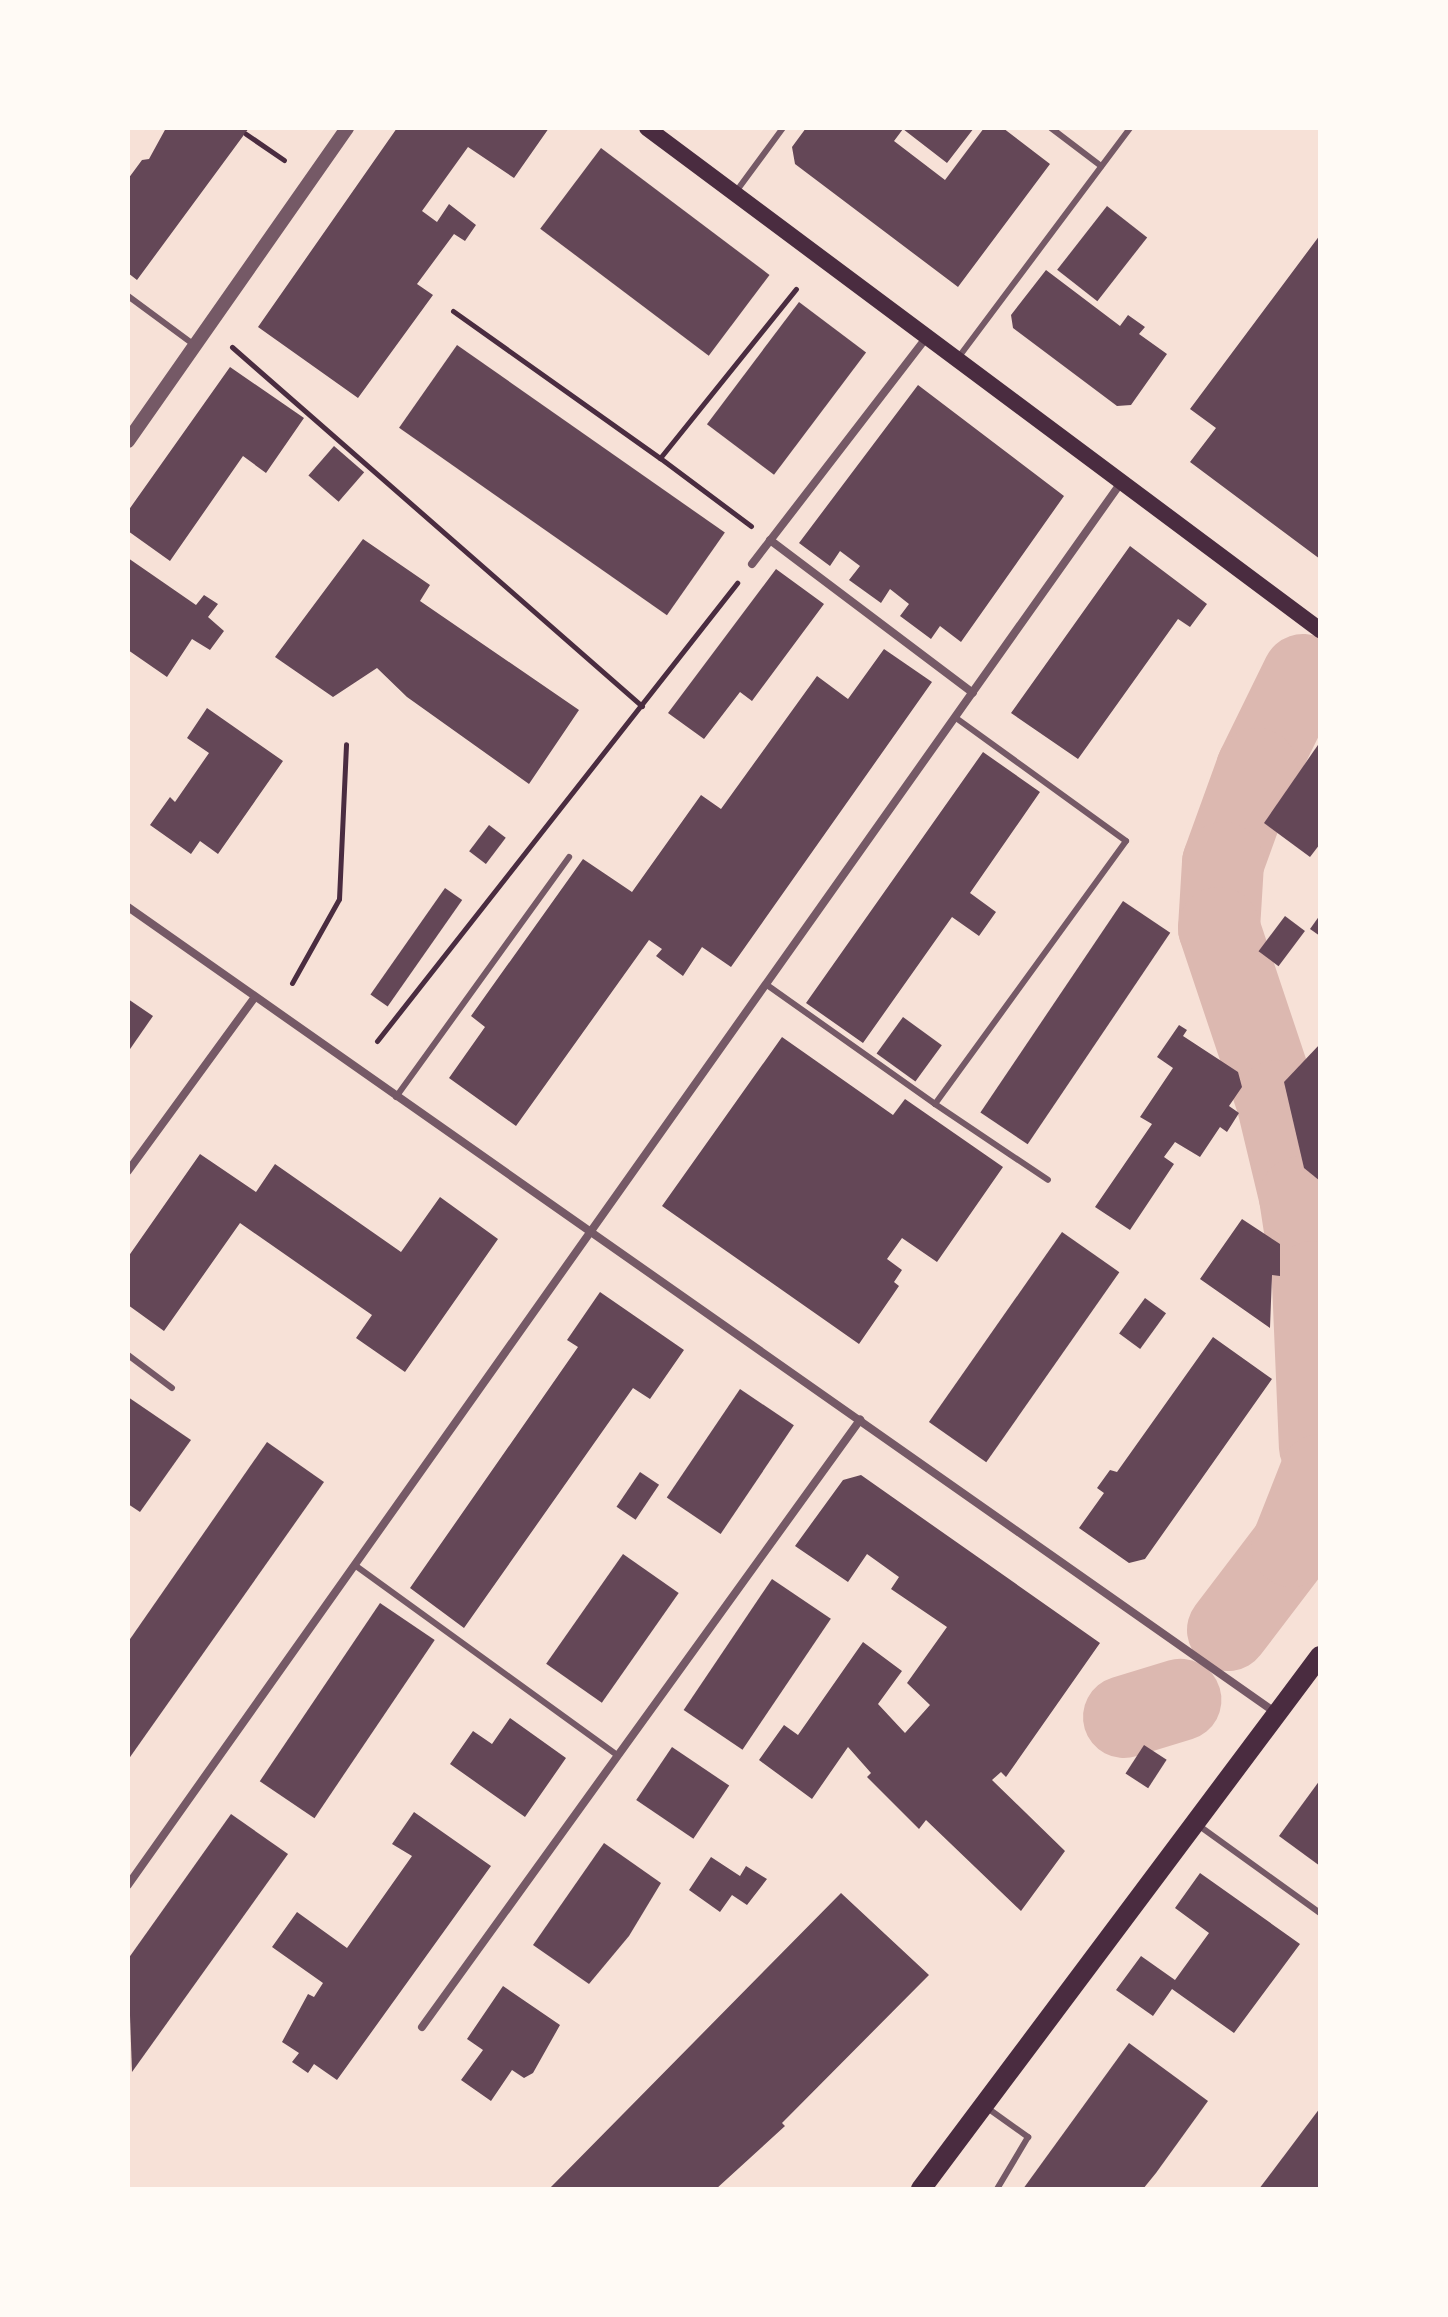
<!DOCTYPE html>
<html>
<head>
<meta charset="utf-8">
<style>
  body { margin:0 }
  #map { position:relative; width:1448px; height:2317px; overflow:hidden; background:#f7e1d7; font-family:"DejaVu Sans",sans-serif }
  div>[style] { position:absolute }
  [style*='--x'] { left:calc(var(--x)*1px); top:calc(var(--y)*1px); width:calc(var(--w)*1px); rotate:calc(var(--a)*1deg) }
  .river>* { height:82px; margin:-41px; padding:0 41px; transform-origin:41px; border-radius:41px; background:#dcb8b0 }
  .building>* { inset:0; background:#644757; transform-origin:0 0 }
  .path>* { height:5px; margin:-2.5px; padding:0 2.5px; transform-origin:2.5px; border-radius:2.5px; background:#4a2c40 }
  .service>* { height:6px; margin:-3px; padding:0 3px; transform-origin:3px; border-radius:3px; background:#755966 }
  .minor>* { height:8px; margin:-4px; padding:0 4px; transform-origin:4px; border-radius:4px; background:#755966 }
  .tertiary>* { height:14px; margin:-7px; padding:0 7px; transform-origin:7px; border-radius:7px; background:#755966 }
  .secondary>* { height:16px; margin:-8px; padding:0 8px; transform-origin:8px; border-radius:8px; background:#4a2c40 }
  .primary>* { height:20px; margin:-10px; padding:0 10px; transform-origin:10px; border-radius:10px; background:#4a2c40 }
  span { translate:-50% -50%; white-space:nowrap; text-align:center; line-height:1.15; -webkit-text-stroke:8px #fffaf5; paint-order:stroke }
  .frame { position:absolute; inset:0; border:130px solid #fffaf5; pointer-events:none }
</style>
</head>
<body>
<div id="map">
  <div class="river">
    <i style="--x:1303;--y:675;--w:105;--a:116.1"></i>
    <i style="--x:1257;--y:769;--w:100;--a:109.9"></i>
    <i style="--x:1223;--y:863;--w:65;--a:93.5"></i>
    <i style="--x:1219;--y:928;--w:182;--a:71.5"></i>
    <i style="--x:1277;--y:1101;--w:99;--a:76.5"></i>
    <i style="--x:1300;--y:1197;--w:86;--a:81.3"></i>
    <i style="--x:1313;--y:1282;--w:165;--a:87.6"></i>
    <i style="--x:1228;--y:1630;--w:106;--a:-52.7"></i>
    <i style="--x:1292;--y:1546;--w:76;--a:-68.5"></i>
    <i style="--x:1124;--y:1717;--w:59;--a:-16.9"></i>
  </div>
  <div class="building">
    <i style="clip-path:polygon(166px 128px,249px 128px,137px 280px,128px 273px,128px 179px,142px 160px,149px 159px)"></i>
    <i style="clip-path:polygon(397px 128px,549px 128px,514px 178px,468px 147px,422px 211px,437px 222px,449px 204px,476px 225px,465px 241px,454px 234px,417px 284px,433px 295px,358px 398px,258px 327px)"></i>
    <i style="clip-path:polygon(806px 128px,974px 128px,947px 163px,903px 129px,894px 141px,945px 180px,984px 128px,1003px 128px,1050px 164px,958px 287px,795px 164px,792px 147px)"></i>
    <i style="left:601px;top:148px;width:211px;height:101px;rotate:37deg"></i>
    <i style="left:1107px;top:206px;width:51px;height:81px;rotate:38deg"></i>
    <i style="clip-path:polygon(1320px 235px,1320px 559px,1190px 462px,1216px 428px,1190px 409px)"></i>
    <i style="clip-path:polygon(1046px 270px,1120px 326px,1128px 315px,1145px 327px,1139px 334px,1167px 354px,1131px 405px,1117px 406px,1013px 328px,1011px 315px)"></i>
    <i style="left:799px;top:302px;width:84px;height:153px;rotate:37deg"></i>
    <i style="left:457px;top:345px;width:327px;height:101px;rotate:35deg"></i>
    <i style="clip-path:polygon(230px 367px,304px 418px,266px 473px,243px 456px,170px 561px,128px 531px,128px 511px)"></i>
    <i style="clip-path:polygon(918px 385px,1064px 496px,961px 642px,940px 626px,931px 639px,900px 616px,909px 604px,890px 589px,881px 603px,849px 580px,860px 566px,840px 551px,830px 566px,799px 543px)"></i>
    <i style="left:334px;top:446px;width:40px;height:39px;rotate:41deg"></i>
    <i style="clip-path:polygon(363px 539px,430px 585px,420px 601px,579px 710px,529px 784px,407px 697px,377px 668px,333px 697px,275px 657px)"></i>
    <i style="clip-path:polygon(1130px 546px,1207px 604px,1190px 627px,1178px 619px,1078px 759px,1011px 713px)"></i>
    <i style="clip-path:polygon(128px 558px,196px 605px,204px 595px,218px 604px,208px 617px,224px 631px,210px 650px,192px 639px,167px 677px,128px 650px)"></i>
    <i style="clip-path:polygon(776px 569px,824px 604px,752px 701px,740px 692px,704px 739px,668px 713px)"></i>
    <i style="clip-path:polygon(884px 649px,932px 682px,731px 967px,702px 947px,683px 976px,656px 956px,662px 949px,649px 940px,516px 1126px,449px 1078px,485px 1027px,471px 1016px,583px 859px,632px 892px,701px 795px,721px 809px,817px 676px,848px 699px)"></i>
    <i style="clip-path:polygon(207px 708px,283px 761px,218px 854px,200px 841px,191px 854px,150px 825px,170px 797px,175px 802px,209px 753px,187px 738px)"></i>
    <i style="clip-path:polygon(1320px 742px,1320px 844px,1310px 857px,1264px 823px)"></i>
    <i style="clip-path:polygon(983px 752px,1040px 792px,970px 893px,996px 912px,979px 936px,952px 917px,863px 1043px,806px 1003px)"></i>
    <i style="left:489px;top:825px;width:21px;height:33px;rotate:37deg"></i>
    <i style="left:445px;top:888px;width:21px;height:130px;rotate:35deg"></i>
    <i style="left:1123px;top:901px;width:57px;height:255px;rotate:34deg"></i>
    <i style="clip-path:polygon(1320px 915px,1320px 936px,1310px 929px)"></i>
    <i style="left:1285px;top:916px;width:25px;height:44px;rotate:37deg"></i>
    <i style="clip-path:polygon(128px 999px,153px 1016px,128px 1052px)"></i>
    <i style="left:903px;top:1017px;width:48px;height:45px;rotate:36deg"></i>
    <i style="clip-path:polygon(1179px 1025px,1187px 1030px,1183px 1036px,1238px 1072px,1242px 1087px,1229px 1106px,1239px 1113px,1227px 1132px,1220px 1127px,1200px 1157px,1175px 1142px,1164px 1157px,1174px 1164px,1130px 1230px,1095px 1207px,1152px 1124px,1140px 1117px,1173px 1068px,1157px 1057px)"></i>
    <i style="clip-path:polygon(782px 1037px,893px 1115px,905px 1099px,1003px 1167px,937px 1262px,902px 1238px,887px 1259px,902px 1270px,894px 1282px,899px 1286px,859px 1344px,662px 1206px)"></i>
    <i style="clip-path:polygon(1320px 1044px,1320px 1181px,1304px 1168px,1284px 1082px)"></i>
    <i style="clip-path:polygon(200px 1154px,256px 1192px,275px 1164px,401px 1252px,440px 1197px,498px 1239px,405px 1372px,356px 1338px,372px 1315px,240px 1223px,164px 1331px,128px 1305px,128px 1257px)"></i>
    <i style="clip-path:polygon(1242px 1219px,1280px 1244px,1280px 1276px,1272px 1275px,1270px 1328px,1200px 1279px)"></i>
    <i style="left:1062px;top:1232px;width:70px;height:232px;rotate:35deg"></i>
    <i style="clip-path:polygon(600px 1292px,684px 1350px,650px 1399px,633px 1388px,464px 1628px,410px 1588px,578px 1347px,567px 1340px)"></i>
    <i style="left:1145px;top:1298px;width:26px;height:44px;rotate:36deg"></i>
    <i style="clip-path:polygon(1213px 1337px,1272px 1379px,1145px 1559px,1129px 1563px,1079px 1528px,1104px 1493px,1097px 1488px,1110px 1470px,1117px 1472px)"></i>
    <i style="left:740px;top:1389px;width:65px;height:131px;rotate:34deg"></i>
    <i style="clip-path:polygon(128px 1397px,191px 1440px,140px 1512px,128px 1504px)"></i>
    <i style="clip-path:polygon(267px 1442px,324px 1482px,128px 1760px,128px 1642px)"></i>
    <i style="left:640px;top:1472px;width:23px;height:42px;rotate:34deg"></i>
    <i style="clip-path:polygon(861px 1475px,1100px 1643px,1006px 1777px,1001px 1772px,992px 1780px,1065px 1851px,1021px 1911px,926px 1820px,919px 1829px,867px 1777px,871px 1773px,848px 1747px,812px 1799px,759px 1760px,784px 1725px,798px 1735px,863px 1642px,902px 1671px,878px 1704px,905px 1733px,930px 1705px,907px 1683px,947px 1627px,891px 1589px,899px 1577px,867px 1554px,848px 1582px,795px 1546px,843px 1480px)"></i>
    <i style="left:623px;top:1554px;width:68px;height:134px;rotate:35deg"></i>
    <i style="left:772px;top:1579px;width:71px;height:158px;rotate:34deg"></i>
    <i style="left:380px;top:1603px;width:66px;height:215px;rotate:34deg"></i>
    <i style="clip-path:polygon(510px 1718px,566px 1758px,525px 1817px,450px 1764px,473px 1731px,492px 1744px)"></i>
    <i style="left:1144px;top:1745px;width:27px;height:34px;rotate:33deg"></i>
    <i style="left:672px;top:1747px;width:69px;height:64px;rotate:34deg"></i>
    <i style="clip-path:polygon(1320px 1780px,1320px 1866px,1279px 1836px)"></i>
    <i style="clip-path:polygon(414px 1812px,491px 1866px,337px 2080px,314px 2064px,308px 2073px,292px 2062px,299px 2053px,282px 2042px,308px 1994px,314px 1997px,323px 1983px,272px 1947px,297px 1912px,347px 1948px,412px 1856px,392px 1844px)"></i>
    <i style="clip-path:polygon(231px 1814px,288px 1854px,132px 2072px,128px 1959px)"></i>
    <i style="clip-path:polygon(604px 1843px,661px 1883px,629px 1936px,589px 1984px,533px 1945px)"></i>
    <i style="clip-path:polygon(711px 1857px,740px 1876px,746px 1866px,767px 1879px,747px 1905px,732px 1895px,720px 1912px,689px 1890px)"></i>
    <i style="clip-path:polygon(1200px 1873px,1300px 1944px,1234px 2033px,1172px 1989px,1153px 2016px,1116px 1990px,1141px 1956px,1175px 1980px,1209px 1933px,1175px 1908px)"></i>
    <i style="clip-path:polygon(841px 1893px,929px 1975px,782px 2123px,785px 2126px,716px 2189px,549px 2189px)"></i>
    <i style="clip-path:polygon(503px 1986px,560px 2025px,533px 2073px,524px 2078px,512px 2070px,491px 2101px,461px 2080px,483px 2050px,467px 2039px)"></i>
    <i style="clip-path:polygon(1129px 2043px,1208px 2101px,1156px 2173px,1143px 2189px,1023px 2189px)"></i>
    <i style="clip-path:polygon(1320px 2108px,1320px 2189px,1259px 2189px)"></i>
  </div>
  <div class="path">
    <i style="--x:246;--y:134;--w:46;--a:34.4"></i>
    <i style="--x:453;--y:311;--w:254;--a:35.4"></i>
    <i style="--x:232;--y:347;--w:545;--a:41.21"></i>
    <i style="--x:751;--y:526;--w:114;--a:-143.2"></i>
    <i style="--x:660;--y:458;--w:217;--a:-51.2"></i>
    <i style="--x:292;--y:983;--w:96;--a:-60.8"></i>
    <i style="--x:339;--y:899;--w:155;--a:-87.4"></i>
    <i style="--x:377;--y:1041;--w:583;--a:-51.83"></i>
  </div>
  <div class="service">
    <i style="--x:1051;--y:128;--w:63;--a:37.2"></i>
    <i style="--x:735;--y:193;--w:81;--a:-53.6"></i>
    <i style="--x:128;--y:296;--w:81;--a:36.4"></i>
    <i style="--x:958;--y:358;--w:287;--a:-53.2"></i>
    <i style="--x:767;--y:985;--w:206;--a:35.3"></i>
    <i style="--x:935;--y:1104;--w:325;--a:-54"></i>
    <i style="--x:1126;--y:841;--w:210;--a:-144.1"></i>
    <i style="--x:396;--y:1097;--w:296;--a:-54.2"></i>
    <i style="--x:935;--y:1104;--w:136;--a:33.9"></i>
    <i style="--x:128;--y:1355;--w:55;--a:36.9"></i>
    <i style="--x:356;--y:1566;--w:321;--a:35.9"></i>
    <i style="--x:1198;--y:1825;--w:150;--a:35.8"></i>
    <i style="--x:986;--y:2107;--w:52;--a:35.5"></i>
    <i style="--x:1028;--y:2137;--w:61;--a:120.8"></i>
  </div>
  <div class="minor">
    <i style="--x:770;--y:540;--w:254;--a:37"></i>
    <i style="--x:752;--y:564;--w:287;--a:-52.4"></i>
    <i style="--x:128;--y:907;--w:1403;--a:35.07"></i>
    <i style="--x:128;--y:1171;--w:215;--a:-53.9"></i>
    <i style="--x:128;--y:1885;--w:1717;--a:-54.7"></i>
    <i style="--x:422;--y:2027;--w:749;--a:-54.19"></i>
  </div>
  <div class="tertiary">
    <i style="--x:128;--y:441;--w:382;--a:-55"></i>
  </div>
  <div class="secondary">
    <i style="--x:647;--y:128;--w:840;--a:36.72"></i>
  </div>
  <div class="primary">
    <i style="--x:921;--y:2189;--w:666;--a:-53.18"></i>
  </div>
  <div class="frame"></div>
</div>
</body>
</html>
